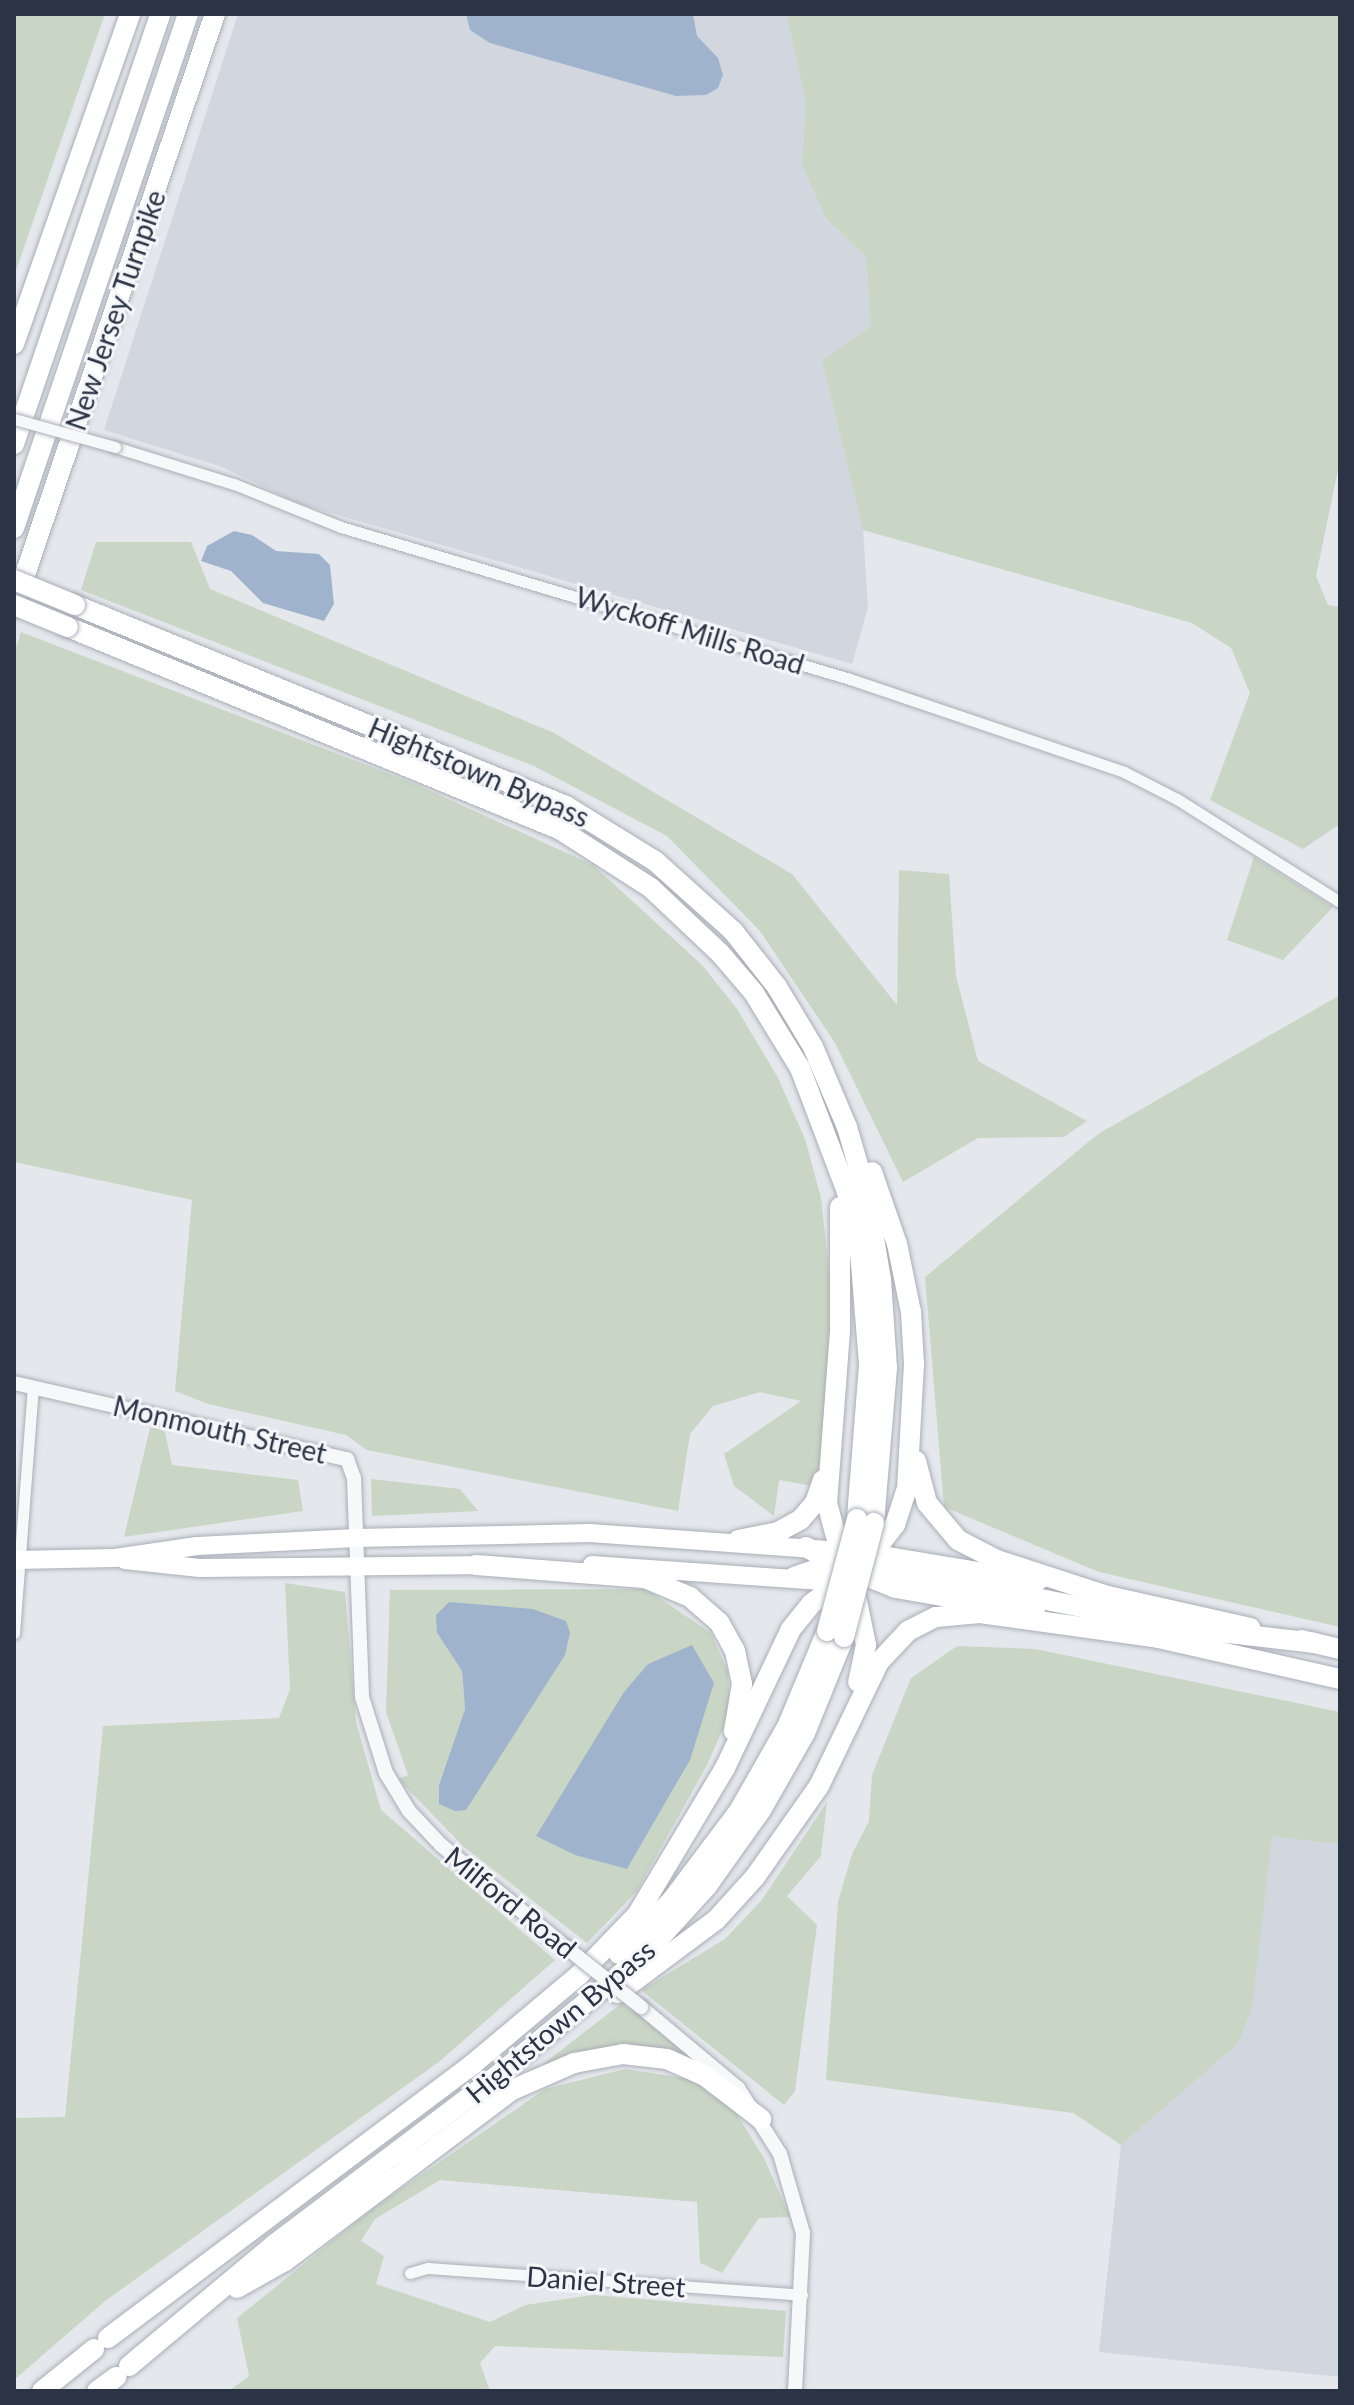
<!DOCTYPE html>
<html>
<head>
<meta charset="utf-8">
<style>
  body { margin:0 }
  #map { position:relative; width:1354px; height:2405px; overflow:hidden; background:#e4e7ec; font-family:Lato,sans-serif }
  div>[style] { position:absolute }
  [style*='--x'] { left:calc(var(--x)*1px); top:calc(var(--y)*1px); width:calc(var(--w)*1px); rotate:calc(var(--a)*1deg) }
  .built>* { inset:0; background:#d2d6de }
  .green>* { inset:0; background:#c9d6c5 }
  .water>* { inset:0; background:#9fb4cc }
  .roads { filter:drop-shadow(0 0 2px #a9aeb7) drop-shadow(0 0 2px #a9aeb7) }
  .minor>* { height:11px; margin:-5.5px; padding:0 5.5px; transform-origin:5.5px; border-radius:5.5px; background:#f7f8fa }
  .tertiary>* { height:14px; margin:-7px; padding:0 7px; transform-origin:7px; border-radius:7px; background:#f7f8fa }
  .primary>* { height:18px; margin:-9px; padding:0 9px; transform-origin:9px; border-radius:9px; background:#fff }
  .trunk>* { height:20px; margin:-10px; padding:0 10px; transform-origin:10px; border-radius:10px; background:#fff }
  .motorway>* { height:20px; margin:-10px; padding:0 10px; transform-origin:10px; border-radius:10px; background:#fff }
  .bridges { filter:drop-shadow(0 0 2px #a9aeb7) drop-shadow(0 0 2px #a9aeb7) }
  .minor-bridge>* { height:11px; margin:-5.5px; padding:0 5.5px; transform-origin:5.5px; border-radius:5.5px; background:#f7f8fa }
  .tertiary-bridge>* { height:14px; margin:-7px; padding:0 7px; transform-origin:7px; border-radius:7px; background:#f7f8fa }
  .motorway-bridge>* { height:20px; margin:-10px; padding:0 10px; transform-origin:10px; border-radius:10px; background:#fff }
  span { translate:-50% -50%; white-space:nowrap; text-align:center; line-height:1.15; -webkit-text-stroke:6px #f4f6f9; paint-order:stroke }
  .street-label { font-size:28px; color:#2b3445 }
  .frame { position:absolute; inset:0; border:16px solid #2b3445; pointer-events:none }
</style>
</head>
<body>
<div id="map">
  <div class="built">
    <i style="clip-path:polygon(238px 14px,786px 14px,806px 102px,802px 165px,825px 217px,866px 257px,871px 326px,822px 362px,863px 530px,868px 607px,852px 664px,300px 504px,219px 466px,104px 430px)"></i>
    <i style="clip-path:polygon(1272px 1835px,1340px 1844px,1340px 2377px,1099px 2352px,1121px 2145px,1238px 2044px)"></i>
  </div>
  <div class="green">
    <i style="clip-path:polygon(14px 14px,105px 14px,14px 276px)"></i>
    <i style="clip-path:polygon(786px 14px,1340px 14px,1340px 460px,1316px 576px,1328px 605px,1340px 607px,1340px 824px,1303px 849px,1210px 800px,1250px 693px,1231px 648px,1192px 623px,863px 530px,822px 361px,871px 326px,866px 257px,825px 217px,802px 165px,806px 102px)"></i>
    <i style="clip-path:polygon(96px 542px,191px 542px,210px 589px,554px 733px,792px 874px,897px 1005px,899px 870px,949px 874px,956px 976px,978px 1061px,1087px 1121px,1064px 1137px,978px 1138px,903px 1182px,835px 1043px,760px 931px,667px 836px,534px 766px,81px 590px)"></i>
    <i style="clip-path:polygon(21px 632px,413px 783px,593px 865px,702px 965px,737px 1009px,777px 1076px,805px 1139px,821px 1198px,834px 1314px,819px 1487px,779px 1480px,774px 1516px,734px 1486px,724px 1454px,801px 1401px,760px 1392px,713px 1406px,690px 1434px,678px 1511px,367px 1450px,346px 1435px,208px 1404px,175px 1391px,192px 1200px,14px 1162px,14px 654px)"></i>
    <i style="clip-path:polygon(1254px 857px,1333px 907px,1283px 960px,1227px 940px)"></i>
    <i style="clip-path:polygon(1340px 995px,1340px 1627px,1099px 1572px,944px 1507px,925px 1277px,1098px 1134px)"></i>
    <i style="clip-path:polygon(151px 1424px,165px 1432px,172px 1465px,298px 1480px,303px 1511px,124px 1537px)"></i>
    <i style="clip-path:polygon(371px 1479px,460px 1489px,478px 1511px,372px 1516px)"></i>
    <i style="clip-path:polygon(285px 1583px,345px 1592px,356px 1722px,381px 1810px,555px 1960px,440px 2061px,105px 2301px,14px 2380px,14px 2118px,65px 2117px,103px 1726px,279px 1718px,290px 1689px)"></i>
    <i style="clip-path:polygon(evenodd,646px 1589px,711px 1633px,728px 1672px,730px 1713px,707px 1765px,637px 1891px,587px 1943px,463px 1846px,398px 1779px,408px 1775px,386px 1712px,390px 1590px,646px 1589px,437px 1633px,565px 1655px,439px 1785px,465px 1709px,462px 1671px,437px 1633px,646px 1589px,666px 1658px,679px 1779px,627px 1869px,648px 1664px,666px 1658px)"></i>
    <i style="clip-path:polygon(957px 1646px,1035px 1649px,1340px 1712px,1340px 1844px,1272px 1836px,1252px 2007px,1238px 2044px,1121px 2145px,1073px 2113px,826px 2080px,838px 1902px,852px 1854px,869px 1821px,872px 1775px,911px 1678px)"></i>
    <i style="clip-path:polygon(827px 1802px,821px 1856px,787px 1896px,817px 1925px,795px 2091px,784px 2105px,641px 1990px,725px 1939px,761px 1901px)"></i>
    <i style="clip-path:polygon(622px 2003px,697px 2058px,613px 2046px,542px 2065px)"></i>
    <i style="clip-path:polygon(625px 2069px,691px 2079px,733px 2108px,764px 2158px,790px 2217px,759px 2218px,722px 2273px,700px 2263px,697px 2202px,440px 2180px,375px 2219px,361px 2241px,384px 2256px,376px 2284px,490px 2322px,525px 2305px,593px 2295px,786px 2311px,783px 2357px,495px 2346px,480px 2363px,490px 2391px,229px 2391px,249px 2376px,237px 2318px,372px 2209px,545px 2089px)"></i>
  </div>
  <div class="water">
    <i style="clip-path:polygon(466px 14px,693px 14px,697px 36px,718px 58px,723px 75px,718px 88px,706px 95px,676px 96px,490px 43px,470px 30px)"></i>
    <i style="clip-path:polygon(234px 531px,252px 535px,276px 551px,319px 554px,330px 565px,334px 604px,324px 621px,263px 603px,231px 571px,201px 561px,207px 546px)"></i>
    <i style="clip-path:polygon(449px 1602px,533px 1609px,566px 1621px,570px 1633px,565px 1655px,466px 1810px,455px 1811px,439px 1804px,439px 1785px,465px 1709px,462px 1671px,437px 1633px,436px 1615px)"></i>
    <i style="clip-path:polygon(692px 1645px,714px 1683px,690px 1760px,627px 1869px,575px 1855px,536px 1836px,624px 1692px,648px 1664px)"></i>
  </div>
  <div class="roads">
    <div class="minor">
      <i style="--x:115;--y:447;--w:125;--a:17.3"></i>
      <i style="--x:234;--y:484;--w:115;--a:21.9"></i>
      <i style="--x:341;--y:527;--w:531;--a:16.63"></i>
      <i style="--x:850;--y:679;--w:289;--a:18.7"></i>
      <i style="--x:1124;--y:772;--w:59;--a:27"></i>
      <i style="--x:1177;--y:799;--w:193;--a:32.3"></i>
      <i style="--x:14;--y:1633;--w:246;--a:-85.6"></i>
      <i style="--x:410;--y:2273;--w:19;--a:-16"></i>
      <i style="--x:428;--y:2268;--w:375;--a:4.1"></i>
    </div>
    <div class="tertiary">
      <i style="--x:14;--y:1383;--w:342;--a:12.9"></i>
      <i style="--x:347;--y:1459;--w:20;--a:70"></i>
      <i style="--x:354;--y:1478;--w:219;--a:87.9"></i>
      <i style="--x:362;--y:1697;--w:80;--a:72.5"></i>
      <i style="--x:386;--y:1773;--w:44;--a:58.8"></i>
      <i style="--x:409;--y:1811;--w:47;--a:46.7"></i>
      <i style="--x:441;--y:1845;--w:163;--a:39.3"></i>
      <i style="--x:641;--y:2007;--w:126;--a:39.9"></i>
      <i style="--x:738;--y:2088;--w:78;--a:57.5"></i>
      <i style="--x:780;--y:2154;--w:82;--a:73.8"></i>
      <i style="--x:803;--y:2233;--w:158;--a:92.9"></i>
    </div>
    <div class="primary">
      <i style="--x:14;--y:1560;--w:101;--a:-1.1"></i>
      <i style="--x:115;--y:1558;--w:83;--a:-8.3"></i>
      <i style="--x:197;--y:1546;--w:159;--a:-2.9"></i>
      <i style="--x:356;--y:1538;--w:234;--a:-1.2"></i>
      <i style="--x:590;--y:1533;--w:280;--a:4.1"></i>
      <i style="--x:869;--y:1553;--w:172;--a:9.4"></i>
      <i style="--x:125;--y:1560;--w:75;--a:6.1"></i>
      <i style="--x:200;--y:1568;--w:291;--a:-0.6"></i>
      <i style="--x:592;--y:1565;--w:259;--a:4"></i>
    </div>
    <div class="trunk">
      <i style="--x:896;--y:1588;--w:141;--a:9.8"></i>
      <i style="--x:1108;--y:1596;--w:146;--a:12.7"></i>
      <i style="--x:1145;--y:1635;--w:200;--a:12.7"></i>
      <i style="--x:1301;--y:1640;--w:40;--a:13"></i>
    </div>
    <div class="motorway">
      <i style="--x:14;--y:344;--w:350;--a:-70.6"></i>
      <i style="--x:14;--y:444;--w:454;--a:-71.2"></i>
      <i style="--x:14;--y:528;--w:543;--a:-71.3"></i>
      <i style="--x:75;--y:605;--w:531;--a:22.26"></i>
      <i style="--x:566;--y:806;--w:105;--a:31.7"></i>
      <i style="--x:655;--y:861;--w:105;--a:41.9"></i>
      <i style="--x:733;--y:931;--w:71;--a:51.8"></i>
      <i style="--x:777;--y:987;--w:70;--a:59"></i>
      <i style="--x:813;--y:1047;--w:87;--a:67"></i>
      <i style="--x:847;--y:1127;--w:72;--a:73.8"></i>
      <i style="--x:867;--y:1196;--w:85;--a:80.5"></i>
      <i style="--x:881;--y:1280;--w:88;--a:86.1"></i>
      <i style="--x:887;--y:1368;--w:156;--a:94.8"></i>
      <i style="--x:14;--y:607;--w:626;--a:-71.28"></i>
      <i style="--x:68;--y:627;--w:533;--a:22.38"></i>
      <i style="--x:561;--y:830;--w:107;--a:32.8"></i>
      <i style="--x:651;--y:888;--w:95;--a:43.3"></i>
      <i style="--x:720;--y:953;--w:52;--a:49.6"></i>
      <i style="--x:754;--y:993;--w:88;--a:58.5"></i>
      <i style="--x:800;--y:1068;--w:133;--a:69.2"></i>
      <i style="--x:847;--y:1192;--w:61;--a:77.8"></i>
      <i style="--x:860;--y:1252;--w:113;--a:85.4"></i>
      <i style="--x:869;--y:1365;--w:154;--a:94.5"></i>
      <i style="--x:840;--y:1207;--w:124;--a:90"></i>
      <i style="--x:840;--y:1331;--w:172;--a:94.3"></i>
      <i style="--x:827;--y:1503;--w:34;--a:75"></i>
      <i style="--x:836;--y:1536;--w:29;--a:56"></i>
      <i style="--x:852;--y:1560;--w:26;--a:43"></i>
      <i style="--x:871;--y:1578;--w:27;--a:22"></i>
      <i style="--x:916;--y:1461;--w:43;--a:75.3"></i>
      <i style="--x:927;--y:1503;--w:48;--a:50"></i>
      <i style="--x:958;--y:1540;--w:44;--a:27.1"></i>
      <i style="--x:997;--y:1560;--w:117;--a:18"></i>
      <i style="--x:738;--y:1540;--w:41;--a:-11.3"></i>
      <i style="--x:778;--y:1532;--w:26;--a:-29"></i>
      <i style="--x:801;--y:1519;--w:21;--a:-49"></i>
      <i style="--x:815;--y:1503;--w:24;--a:-71"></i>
      <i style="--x:806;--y:1547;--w:30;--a:30"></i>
      <i style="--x:832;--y:1562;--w:46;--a:57.3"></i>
      <i style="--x:857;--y:1601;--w:45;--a:78.4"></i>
      <i style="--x:866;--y:1645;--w:38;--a:102"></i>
      <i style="--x:476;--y:1565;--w:169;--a:4.4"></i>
      <i style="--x:645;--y:1578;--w:49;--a:22.9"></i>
      <i style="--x:690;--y:1597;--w:38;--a:41"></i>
      <i style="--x:719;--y:1622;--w:33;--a:61"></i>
      <i style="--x:735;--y:1651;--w:34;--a:78"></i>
      <i style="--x:742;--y:1684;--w:48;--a:99.7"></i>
      <i style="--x:794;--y:1577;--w:87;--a:-18.9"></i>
      <i style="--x:876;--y:1549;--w:31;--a:-52"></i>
      <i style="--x:895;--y:1525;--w:38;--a:-72"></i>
      <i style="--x:907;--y:1489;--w:125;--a:-86.8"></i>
      <i style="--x:914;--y:1364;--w:52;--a:-93.3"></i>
      <i style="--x:911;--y:1312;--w:69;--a:-101.6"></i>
      <i style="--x:897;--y:1244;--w:76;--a:-109.1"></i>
      <i style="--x:619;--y:1954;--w:76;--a:-45.5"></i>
      <i style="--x:672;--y:1900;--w:111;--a:-53"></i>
      <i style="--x:739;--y:1811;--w:97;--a:-60.3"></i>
      <i style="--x:787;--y:1727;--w:104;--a:-67.4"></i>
      <i style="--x:618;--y:1993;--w:122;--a:-36.7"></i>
      <i style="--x:716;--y:1920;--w:58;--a:-47.8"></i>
      <i style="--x:755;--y:1877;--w:111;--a:-54.9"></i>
      <i style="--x:819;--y:1786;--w:138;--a:-64.2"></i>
      <i style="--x:879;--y:1662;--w:42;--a:-46.9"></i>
      <i style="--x:908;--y:1631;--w:31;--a:-27"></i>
      <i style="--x:936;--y:1617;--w:44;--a:-5.2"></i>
      <i style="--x:980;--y:1613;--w:182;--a:7.9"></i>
      <i style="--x:467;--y:2069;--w:146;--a:-40"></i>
      <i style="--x:579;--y:1975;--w:83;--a:-46"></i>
      <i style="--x:637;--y:1915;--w:171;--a:-59.1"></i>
      <i style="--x:725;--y:1768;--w:154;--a:-64.6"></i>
      <i style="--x:791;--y:1629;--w:32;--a:-51"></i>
      <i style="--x:811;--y:1604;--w:48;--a:-37.3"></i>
      <i style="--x:849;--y:1575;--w:21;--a:-17"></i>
      <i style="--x:869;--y:1569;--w:48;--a:7.1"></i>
      <i style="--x:917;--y:1575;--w:282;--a:11"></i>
      <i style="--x:1194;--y:1629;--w:122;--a:6.6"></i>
      <i style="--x:237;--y:2288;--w:55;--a:-29.4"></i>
      <i style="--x:285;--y:2261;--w:284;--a:-37"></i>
      <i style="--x:512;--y:2090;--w:68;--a:-23.5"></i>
      <i style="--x:574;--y:2063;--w:50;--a:-10.4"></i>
      <i style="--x:623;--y:2054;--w:44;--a:6.5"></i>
      <i style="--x:667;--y:2059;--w:42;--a:24.1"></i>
      <i style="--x:705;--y:2076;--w:71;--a:37.5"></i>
      <i style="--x:108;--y:2338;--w:459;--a:-36.9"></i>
      <i style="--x:129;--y:2366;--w:190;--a:-39.9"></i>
      <i style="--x:275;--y:2244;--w:273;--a:-37.1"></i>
      <i style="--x:493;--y:2079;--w:198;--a:-39.5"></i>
      <i style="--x:646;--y:1953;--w:91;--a:-47.7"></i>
      <i style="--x:707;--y:1886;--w:93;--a:-54.6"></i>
      <i style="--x:761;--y:1810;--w:89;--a:-60.3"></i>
      <i style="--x:805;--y:1733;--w:104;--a:-67.9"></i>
      <i style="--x:42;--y:2391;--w:67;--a:-38.9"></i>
      <i style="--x:97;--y:2391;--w:24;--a:-36"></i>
    </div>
  </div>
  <div class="bridges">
    <div class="minor-bridge">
      <i style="--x:14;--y:419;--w:105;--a:15.5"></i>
    </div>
    <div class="tertiary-bridge">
      <i style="--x:567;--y:1948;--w:95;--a:38.6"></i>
    </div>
    <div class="motorway-bridge">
      <i style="--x:14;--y:580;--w:66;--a:22.3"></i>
      <i style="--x:14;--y:605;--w:58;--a:22.2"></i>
      <i style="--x:827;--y:1631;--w:116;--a:-75"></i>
      <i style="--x:844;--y:1637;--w:118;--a:-75.3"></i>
    </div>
  </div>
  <div class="street-label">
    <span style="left:115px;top:310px;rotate:-71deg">New Jersey Turnpike</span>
    <span style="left:690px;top:630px;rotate:17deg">Wyckoff Mills Road</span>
    <span style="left:479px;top:772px;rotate:23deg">Hightstown Bypass</span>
    <span style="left:220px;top:1429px;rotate:13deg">Monmouth Street</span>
    <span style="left:511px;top:1902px;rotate:39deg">Milford Road</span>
    <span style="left:560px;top:2021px;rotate:-40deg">Hightstown Bypass</span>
    <span style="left:606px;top:2281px;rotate:4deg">Daniel Street</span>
  </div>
  <div class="frame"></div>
</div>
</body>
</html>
